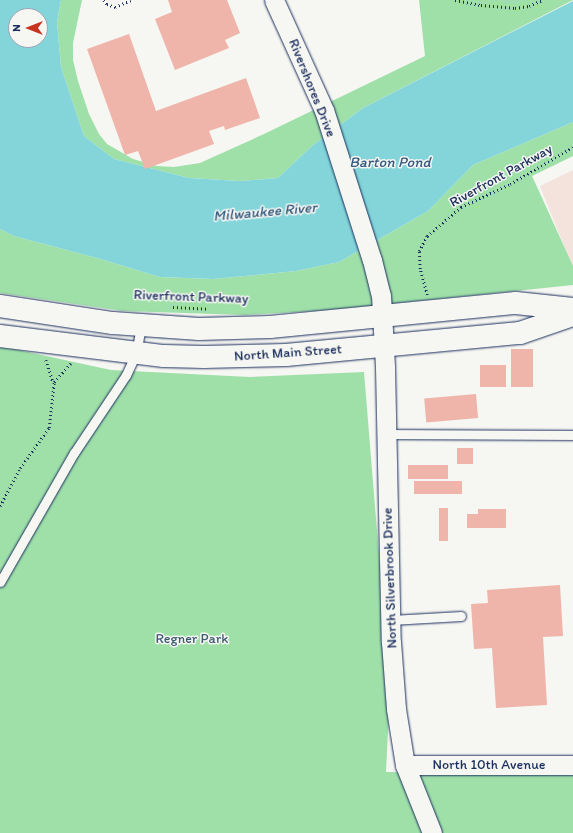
<!DOCTYPE html>
<html>
<head>
<meta charset="utf-8">
<style>
  body { margin:0 }
  #map { position:relative; width:573px; height:833px; overflow:hidden; background:#f6f6f2; font-family:Itim,sans-serif }
  div>[style] { position:absolute }
  [style*='--x'] { left:calc(var(--x)*1px); top:calc(var(--y)*1px); width:calc(var(--w)*1px); rotate:calc(var(--a)*1deg) }
  .built>* { inset:0; background:#f4e2dc }
  .green>* { inset:0; background:#9fe0a9 }
  .water>* { inset:0; background:#83d5da }
  .building>* { inset:0; background:#efb5aa; transform-origin:0 0 }
  .path>* { height:2.5px; margin-top:-1.25px; transform-origin:0; background:repeating-linear-gradient(90deg,#1b2f5e 0 1px,transparent 0 4px) }
  .roads { filter:drop-shadow(0 0 1px #1b2f5e) drop-shadow(0 0 1px #1b2f5e) }
  .service>* { height:9px; margin:-4.5px; padding:0 4.5px; transform-origin:4.5px; border-radius:4.5px; background:#f6f6f2 }
  .minor>* { height:19px; margin:-9.5px; padding:0 9.5px; transform-origin:9.5px; border-radius:9.5px; background:#f6f6f2 }
  .primary>* { height:22px; margin:-11px; padding:0 11px; transform-origin:11px; border-radius:11px; background:#f6f6f2 }
  span { translate:-50% -50%; white-space:nowrap; text-align:center; line-height:1.15; -webkit-text-stroke:3px #f6f6f2; paint-order:stroke }
  .street-label { font-size:14px; color:#1b2f5e }
  .park-label { font-size:14px; color:#3c5b71 }
  .water-label { font-size:15px; color:#35587d; font-style:italic }
  .north { position:absolute; left:8px; top:8px; width:40px; height:40px; box-sizing:border-box; background:#f6f6f2; border:1px solid #9ea6b7; border-radius:50%; rotate:270deg; font-size:11px; font-weight:700; line-height:16px; text-align:center; color:#1b2f5e }
  .north::after { content:''; display:block; margin:auto; width:14px; height:18px; background:#c8321e; clip-path:polygon(50% 0,100% 100%,50% 72%,0 100%) }
</style>
</head>
<body>
<div id="map">
  <div class="built">
    <i style="clip-path:polygon(573px 170px,573px 268px,540px 186px)"></i>
  </div>
  <div class="green">
    <i style="clip-path:polygon(61px 0,82px 0,73px 43px,73px 60px,78px 81px,89px 114px,99px 134px,107px 144px,133px 159px,157px 166px,174px 167px,200px 163px,264px 134px,425px 56px,419px 0,573px 0,363px 108px,313px 145px,278px 178px,240px 181px,189px 178px,114px 159px,84px 136px,61px 67px,57px 22px)"></i>
    <i style="clip-path:polygon(573px 122px,573px 156px,532px 176px,573px 266px,573px 285px,331px 310px,244px 315px,123px 311px,0 293px,0 229px,14px 236px,97px 258px,160px 277px,213px 279px,256px 275px,296px 271px,339px 262px,428px 211px,473px 165px)"></i>
    <i style="clip-path:polygon(0 346px,111px 370px,250px 377px,364px 372px,390px 690px,386px 772px,573px 773px,573px 833px,0 833px)"></i>
  </div>
  <div class="water">
    <i style="clip-path:polygon(evenodd,0 0,61px 0,57px 22px,61px 67px,84px 136px,114px 159px,189px 178px,240px 181px,278px 178px,313px 145px,363px 108px,573px 1px,573px 122px,473px 165px,428px 211px,339px 262px,296px 271px,256px 275px,213px 279px,160px 277px,97px 258px,14px 236px,0 229px,0 0,16px 16px,40px 16px,40px 40px,16px 40px,16px 16px)"></i>
  </div>
  <div class="building">
    <i style="clip-path:polygon(168px 0,227px 0,240px 33px,225px 40px,229px 48px,175px 70px,155px 19px,172px 12px)"></i>
    <i style="clip-path:polygon(129px 34px,156px 111px,246px 78px,260px 118px,225px 130px,224px 126px,209px 131px,214px 144px,145px 169px,138px 151px,125px 155px,87px 49px)"></i>
    <i style="left:511px;top:349px;width:22px;height:38px"></i>
    <i style="left:480px;top:365px;width:26px;height:22px"></i>
    <i style="left:476px;top:394px;width:24px;height:52px;rotate:85deg"></i>
    <i style="left:457px;top:448px;width:16px;height:16px"></i>
    <i style="left:408px;top:465px;width:40px;height:14px"></i>
    <i style="left:414px;top:481px;width:48px;height:13px"></i>
    <i style="left:439px;top:508px;width:9px;height:33px"></i>
    <i style="clip-path:polygon(478px 509px,506px 509px,506px 528px,467px 528px,467px 514px,478px 514px)"></i>
    <i style="clip-path:polygon(560px 585px,563px 636px,543px 637px,547px 705px,496px 708px,492px 648px,474px 649px,471px 604px,488px 603px,487px 590px)"></i>
  </div>
  <div class="path">
    <i style="--x:104;--y:0;--w:5;--a:53"></i>
    <i style="--x:107;--y:4;--w:9;--a:21"></i>
    <i style="--x:115;--y:7;--w:17;--a:-24"></i>
    <i style="--x:455;--y:0;--w:26;--a:11"></i>
    <i style="--x:481;--y:5;--w:34;--a:5"></i>
    <i style="--x:515;--y:8;--w:14;--a:-8"></i>
    <i style="--x:529;--y:6;--w:14;--a:-25"></i>
    <i style="--x:427;--y:295;--w:27;--a:-105"></i>
    <i style="--x:420;--y:269;--w:18;--a:-93"></i>
    <i style="--x:419;--y:251;--w:17;--a:-62"></i>
    <i style="--x:427;--y:236;--w:45;--a:-40.5"></i>
    <i style="--x:461;--y:207;--w:54;--a:-25.1"></i>
    <i style="--x:510;--y:184;--w:73;--a:-30.4"></i>
    <i style="--x:173;--y:307;--w:35;--a:3"></i>
    <i style="--x:46;--y:360;--w:23;--a:72"></i>
    <i style="--x:0;--y:506;--w:43;--a:-62.2"></i>
    <i style="--x:20;--y:468;--w:49;--a:-54.1"></i>
    <i style="--x:49;--y:428;--w:46;--a:-83.8"></i>
    <i style="--x:54;--y:382;--w:25;--a:-48"></i>
  </div>
  <div class="roads">
    <div class="service">
      <i style="--x:387;--y:434;--w:186;--a:0.3"></i>
      <i style="--x:0;--y:582;--w:149;--a:-60.2"></i>
      <i style="--x:74;--y:453;--w:94;--a:-56.3"></i>
      <i style="--x:126;--y:375;--w:23;--a:-65"></i>
      <i style="--x:136;--y:354;--w:28;--a:-80"></i>
      <i style="--x:391;--y:620;--w:70;--a:-3.3"></i>
    </div>
    <div class="minor">
      <i style="--x:274;--y:0;--w:121;--a:65.6"></i>
      <i style="--x:324;--y:110;--w:157;--a:72.3"></i>
      <i style="--x:372;--y:260;--w:36;--a:76"></i>
      <i style="--x:381;--y:295;--w:72;--a:86.8"></i>
      <i style="--x:385;--y:367;--w:275;--a:88.8"></i>
      <i style="--x:391;--y:642;--w:67;--a:85.7"></i>
      <i style="--x:396;--y:709;--w:57;--a:80.9"></i>
      <i style="--x:405;--y:765;--w:73;--a:68.3"></i>
      <i style="--x:405;--y:765;--w:168;--a:0"></i>
    </div>
    <div class="primary">
      <i style="--x:0;--y:306;--w:114;--a:8.6"></i>
      <i style="--x:113;--y:323;--w:86;--a:4"></i>
      <i style="--x:199;--y:329;--w:71;--a:-1.6"></i>
      <i style="--x:270;--y:327;--w:247;--a:-5.6"></i>
      <i style="--x:516;--y:303;--w:57;--a:6"></i>
      <i style="--x:0;--y:336;--w:165;--a:7"></i>
      <i style="--x:164;--y:356;--w:40;--a:1.4"></i>
      <i style="--x:204;--y:357;--w:82;--a:-1.4"></i>
      <i style="--x:286;--y:355;--w:235;--a:-5.4"></i>
      <i style="--x:520;--y:333;--w:56;--a:-18.8"></i>
    </div>
  </div>
  <div class="street-label">
    <span style="left:312px;top:88px;rotate:68deg">Rivershores Drive</span>
    <span style="left:501px;top:176px;rotate:-29deg">Riverfront Parkway</span>
    <span style="left:191px;top:297px;rotate:2deg">Riverfront Parkway</span>
    <span style="left:288px;top:353px;rotate:-4deg">North Main Street</span>
    <span style="left:390px;top:578px;rotate:-92deg">North Silverbrook Drive</span>
    <span style="left:489px;top:765px">North 10th Avenue</span>
  </div>
  <div class="park-label">
    <span style="left:192px;top:639px">Regner Park</span>
  </div>
  <div class="water-label">
    <span style="left:390px;top:163px">Barton Pond</span>
    <span style="left:265px;top:212px;rotate:-5deg">Milwaukee River</span>
  </div>
  <div class="north">N</div>
</div>
</body>
</html>
